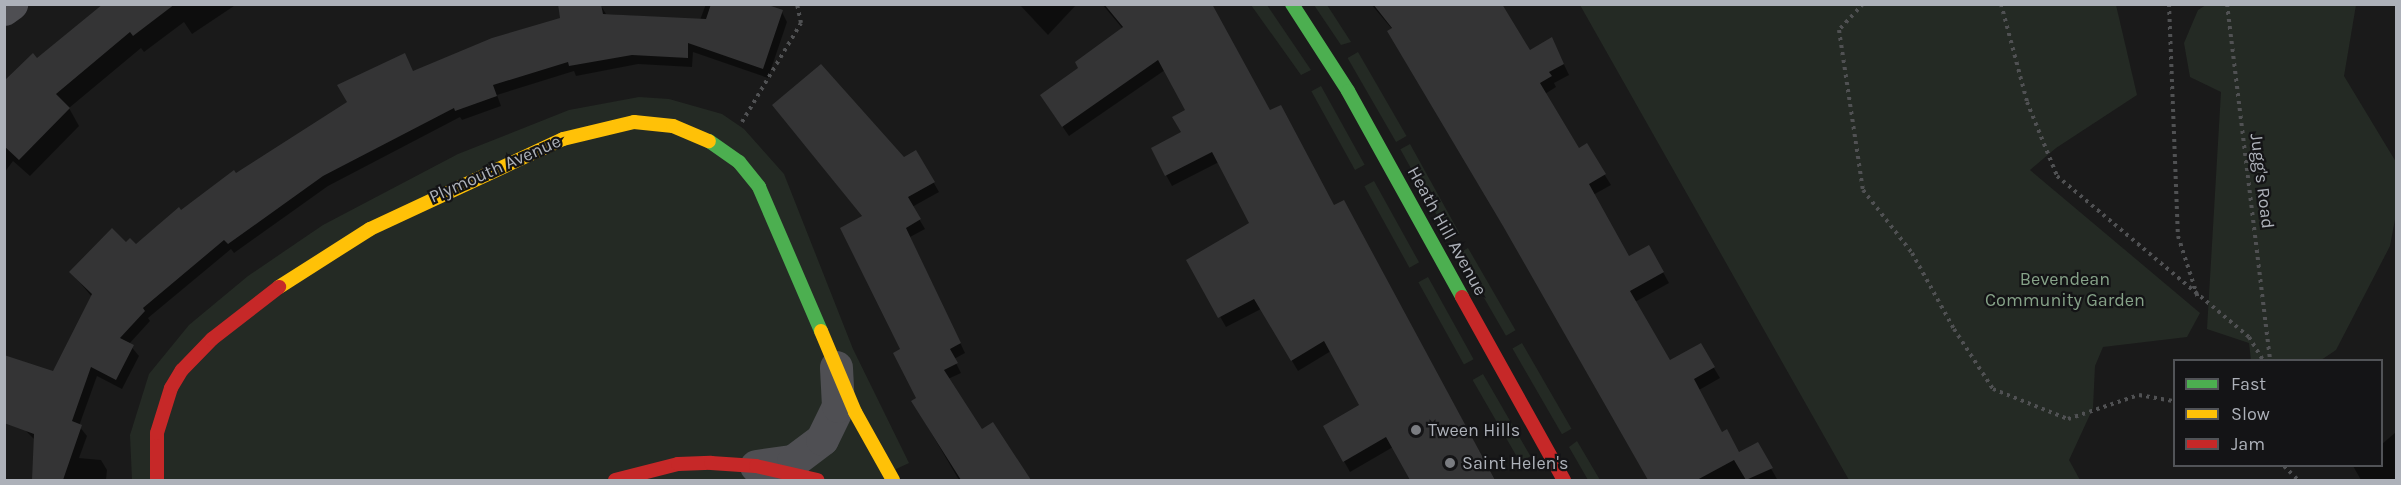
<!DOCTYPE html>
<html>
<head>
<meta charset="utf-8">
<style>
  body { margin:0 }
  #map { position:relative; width:2401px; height:485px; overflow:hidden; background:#1a1a1a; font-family:Karla,sans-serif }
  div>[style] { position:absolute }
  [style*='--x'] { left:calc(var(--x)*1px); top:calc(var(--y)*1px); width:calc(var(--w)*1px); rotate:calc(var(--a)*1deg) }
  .green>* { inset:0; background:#242a24; transform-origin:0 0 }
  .shadow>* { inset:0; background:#0007 }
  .building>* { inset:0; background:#343435 }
  .path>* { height:4px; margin-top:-2px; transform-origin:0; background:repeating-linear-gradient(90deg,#505153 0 3px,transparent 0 7.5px) }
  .street>* { height:33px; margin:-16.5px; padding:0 16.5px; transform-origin:16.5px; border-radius:16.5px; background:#4f4f53 }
  .fast>* { height:14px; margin:-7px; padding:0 7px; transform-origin:7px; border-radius:7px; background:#4caf50 }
  .slow>* { height:14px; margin:-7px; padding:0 7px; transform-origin:7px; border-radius:7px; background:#ffc107 }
  .jam>* { height:14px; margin:-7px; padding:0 7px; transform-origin:7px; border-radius:7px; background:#c62828 }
  .dots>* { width:16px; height:16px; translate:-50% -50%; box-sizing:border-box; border:3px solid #141416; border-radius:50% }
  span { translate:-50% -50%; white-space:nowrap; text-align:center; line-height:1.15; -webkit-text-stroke:4.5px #141416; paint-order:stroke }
  .street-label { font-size:18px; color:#adb1b9 }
  .park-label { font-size:18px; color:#86a288 }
  .poi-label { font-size:18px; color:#adb1b9 }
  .left { translate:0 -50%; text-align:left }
  .frame { position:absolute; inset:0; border:6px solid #adb1b9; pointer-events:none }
  .legend { position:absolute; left:2173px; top:359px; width:210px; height:108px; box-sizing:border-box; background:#141416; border:2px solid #515357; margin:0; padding:8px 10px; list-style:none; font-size:18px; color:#adb1b9 }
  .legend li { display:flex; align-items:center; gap:12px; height:30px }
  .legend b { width:30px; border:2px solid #515357 }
</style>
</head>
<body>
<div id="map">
  <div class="green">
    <i style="clip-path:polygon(1251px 5px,1267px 5px,1311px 70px,1301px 75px)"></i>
    <i style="clip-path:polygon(1314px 5px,1327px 5px,1351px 42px,1341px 45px)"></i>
    <i style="clip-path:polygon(1580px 5px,2116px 5px,2137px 95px,2056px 148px,2030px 170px,2200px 313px,2187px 337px,2103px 347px,2095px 366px,2093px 408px,2069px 460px,2080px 480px,1849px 480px)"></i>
    <i style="clip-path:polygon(2206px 5px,2356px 5px,2344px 76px,2396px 162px,2396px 214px,2390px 246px,2336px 350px,2321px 360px,2251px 360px,2249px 343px,2207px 329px,2221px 92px,2190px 77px,2184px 43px,2198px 10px)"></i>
    <i style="left:1358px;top:52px;width:97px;height:12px;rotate:60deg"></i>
    <i style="left:1321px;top:86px;width:90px;height:11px;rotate:61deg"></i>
    <i style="clip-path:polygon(639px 97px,669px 99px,722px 114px,744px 129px,784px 174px,853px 349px,909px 463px,896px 469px,893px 480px,132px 480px,130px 435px,149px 374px,189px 325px,248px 276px,323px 225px,458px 154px,569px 110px)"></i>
    <i style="left:1410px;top:144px;width:102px;height:11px;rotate:61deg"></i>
    <i style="left:1374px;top:181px;width:93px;height:11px;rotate:61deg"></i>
    <i style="left:1468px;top:248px;width:95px;height:11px;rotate:60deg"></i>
    <i style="left:1428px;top:277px;width:94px;height:11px;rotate:61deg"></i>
    <i style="left:1522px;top:343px;width:99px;height:11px;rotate:60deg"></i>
    <i style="left:1483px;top:374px;width:95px;height:12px;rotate:60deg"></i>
    <i style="clip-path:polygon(1577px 441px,1600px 480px,1588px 480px,1569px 447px)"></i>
  </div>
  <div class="shadow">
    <i style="clip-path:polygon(112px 4px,237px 4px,192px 34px,184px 22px,144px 52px,141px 48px,69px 108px,79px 126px,30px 176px,13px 161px,4px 173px,4px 83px)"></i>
    <i style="clip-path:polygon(600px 4px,606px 14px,700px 20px,706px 4px,761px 4px,782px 12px,787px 22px,768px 78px,693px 52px,692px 67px,638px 64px,576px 76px,574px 71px,497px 95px,501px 106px,462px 120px,460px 117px,328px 186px,234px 253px,231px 249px,148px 318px,150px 321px,129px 344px,139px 356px,122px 389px,97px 376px,79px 426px,87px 436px,79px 458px,101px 460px,107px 470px,106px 480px,34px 480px,36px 441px,24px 429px,92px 297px,71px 272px,126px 244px,135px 246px,236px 175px,414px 73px)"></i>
    <i style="clip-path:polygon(1019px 4px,1077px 4px,1048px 35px)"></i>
    <i style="clip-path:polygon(1102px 4px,1199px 4px,1334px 207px,1343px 202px,1495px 480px,1412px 480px,1393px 447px,1350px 472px,1325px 427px,1361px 406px,1331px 351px,1298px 371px,1261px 309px,1226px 327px,1188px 261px,1251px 224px,1219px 162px,1172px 186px,1166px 175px,1183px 133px,1187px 110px,1165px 70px,1069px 136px,1048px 106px,1123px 29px)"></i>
    <i style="clip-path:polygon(1371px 4px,1500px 4px,1530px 52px,1557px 50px,1569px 75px,1554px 83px,1556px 87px,1545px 94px,1579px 150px,1586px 145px,1611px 185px,1593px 195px,1629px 258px,1649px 247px,1669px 283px,1635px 302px,1669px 362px,1700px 345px,1720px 378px,1699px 390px,1722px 433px,1739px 454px,1757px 444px,1777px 479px,1649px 480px,1392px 29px)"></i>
    <i style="clip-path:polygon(774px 106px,903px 159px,916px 152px,939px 192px,912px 207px,925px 229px,910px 237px,965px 353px,954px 359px,961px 373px,948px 379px,981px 432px,993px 424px,1028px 480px,959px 480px,913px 402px,918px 399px,863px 217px)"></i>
    <i style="clip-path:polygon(2396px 432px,2396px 480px,2361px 480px,2353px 466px,2382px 466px,2382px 444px)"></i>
  </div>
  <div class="building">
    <i style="clip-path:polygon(103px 4px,175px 4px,133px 36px,130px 32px,56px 94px,70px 108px,19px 160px,4px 146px,4px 81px,33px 53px,37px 58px)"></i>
    <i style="clip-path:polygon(558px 4px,601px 4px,603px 14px,706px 19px,711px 4px,765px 4px,783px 10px,763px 69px,688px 43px,688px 58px,632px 55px,569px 66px,568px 62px,493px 85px,497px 96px,455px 111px,454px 108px,323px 176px,228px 244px,224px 240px,143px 308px,145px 311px,120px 338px,134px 345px,116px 380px,91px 367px,72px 421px,82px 425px,63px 480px,32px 480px,34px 434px,4px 423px,4px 355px,53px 371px,92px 294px,69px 272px,112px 228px,126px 242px,130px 238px,136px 244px,179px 207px,181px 210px,234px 170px,236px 173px,347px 102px,337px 85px,405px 53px,413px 71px,492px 38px,560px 18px)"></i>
    <i style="clip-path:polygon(1104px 4px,1212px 4px,1270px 110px,1281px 105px,1334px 205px,1344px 200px,1495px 480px,1410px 480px,1386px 437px,1343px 462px,1323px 426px,1359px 405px,1324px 341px,1291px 361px,1254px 299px,1218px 318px,1186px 260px,1249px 223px,1212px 152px,1165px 176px,1151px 148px,1181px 132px,1172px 117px,1185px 110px,1158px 60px,1062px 127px,1040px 95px,1078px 68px,1075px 62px,1123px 27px)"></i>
    <i style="clip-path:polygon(1373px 4px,1502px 4px,1530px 50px,1552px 37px,1564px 64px,1549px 72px,1552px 76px,1540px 83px,1579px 148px,1587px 143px,1606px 174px,1589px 184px,1629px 256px,1649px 245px,1664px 272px,1630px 291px,1670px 360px,1701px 343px,1715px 367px,1694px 379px,1722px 432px,1727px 429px,1739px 452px,1758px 442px,1773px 468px,1746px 480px,1734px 460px,1697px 480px,1648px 480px,1503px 226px,1387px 31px,1392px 28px)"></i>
    <i style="clip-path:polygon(821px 64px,904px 157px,916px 150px,935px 182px,908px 197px,921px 219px,906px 228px,961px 343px,950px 349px,958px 363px,944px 370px,982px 429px,993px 422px,1031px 480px,961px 480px,911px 401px,916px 398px,893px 353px,900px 349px,840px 228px,862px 216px,772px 105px)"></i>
  </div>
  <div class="path">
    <i style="--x:1863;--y:4;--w:35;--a:133"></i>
    <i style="--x:1839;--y:30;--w:162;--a:81.5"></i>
    <i style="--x:1863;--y:190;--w:80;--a:52.1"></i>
    <i style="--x:1912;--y:253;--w:87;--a:61.1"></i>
    <i style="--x:1954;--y:329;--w:72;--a:57"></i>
    <i style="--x:1993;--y:389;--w:81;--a:21.8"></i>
    <i style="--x:2068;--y:419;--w:75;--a:-18.7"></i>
    <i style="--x:2139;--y:395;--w:36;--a:10"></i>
    <i style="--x:2001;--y:4;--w:101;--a:75.1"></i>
    <i style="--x:2027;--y:102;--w:80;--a:67.9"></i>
    <i style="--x:2057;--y:176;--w:251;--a:40"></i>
    <i style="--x:2249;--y:337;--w:27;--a:59"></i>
    <i style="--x:2169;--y:4;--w:232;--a:87.8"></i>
    <i style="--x:2178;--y:236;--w:65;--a:72.1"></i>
    <i style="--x:2227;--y:4;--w:359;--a:83.1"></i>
    <i style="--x:742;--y:122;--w:115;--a:-59.2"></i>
    <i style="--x:801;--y:23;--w:19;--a:-102"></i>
    <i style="--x:2284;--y:466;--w:20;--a:45"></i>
  </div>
  <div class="street">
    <i style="--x:4;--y:9;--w:9;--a:-36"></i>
    <i style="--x:756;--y:466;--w:37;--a:-8"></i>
    <i style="--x:793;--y:461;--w:36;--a:-37"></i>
    <i style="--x:822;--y:439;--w:37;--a:-64"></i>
    <i style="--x:838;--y:406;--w:39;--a:-93"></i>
  </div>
  <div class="fast">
    <i style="--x:1292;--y:4;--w:103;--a:57.2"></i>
    <i style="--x:1348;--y:91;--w:235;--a:61"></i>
    <i style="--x:709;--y:141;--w:37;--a:35"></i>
    <i style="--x:739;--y:162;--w:32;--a:51"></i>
    <i style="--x:759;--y:187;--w:157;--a:66.7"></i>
  </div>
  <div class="slow">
    <i style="--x:279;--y:287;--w:108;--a:-32.5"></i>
    <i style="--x:370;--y:229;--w:213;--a:-25"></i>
    <i style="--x:563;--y:139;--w:73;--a:-13.5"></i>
    <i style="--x:634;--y:122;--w:39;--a:6"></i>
    <i style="--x:673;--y:126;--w:39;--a:23"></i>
    <i style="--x:821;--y:331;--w:88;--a:67.2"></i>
    <i style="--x:855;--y:412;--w:78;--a:60.8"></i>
  </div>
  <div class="jam">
    <i style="--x:1462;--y:297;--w:210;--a:60.9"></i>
    <i style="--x:157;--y:480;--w:47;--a:-90"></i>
    <i style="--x:157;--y:433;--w:47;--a:-72.7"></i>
    <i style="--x:171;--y:388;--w:21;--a:-59"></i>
    <i style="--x:182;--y:370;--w:43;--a:-45.9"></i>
    <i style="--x:212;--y:339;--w:85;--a:-37.8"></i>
    <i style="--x:615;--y:480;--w:65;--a:-14.3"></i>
    <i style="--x:678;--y:464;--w:33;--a:-2"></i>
    <i style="--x:711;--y:463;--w:45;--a:3.8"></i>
    <i style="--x:756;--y:466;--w:63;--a:12.9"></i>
  </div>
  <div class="dots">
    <i style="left:1416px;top:430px;background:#7a7c81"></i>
    <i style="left:1450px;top:463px;background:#7a7c81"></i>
  </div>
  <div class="street-label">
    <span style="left:495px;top:169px;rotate:-24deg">Plymouth Avenue</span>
    <span style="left:2262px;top:181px;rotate:83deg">Jugg's Road</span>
    <span style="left:1447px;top:231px;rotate:61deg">Heath Hill Avenue</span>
  </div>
  <div class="park-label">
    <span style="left:2065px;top:290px">Bevendean<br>Community Garden</span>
  </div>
  <div class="poi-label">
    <span class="left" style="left:1428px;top:430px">Tween Hills</span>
    <span class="left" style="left:1462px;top:463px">Saint Helen's</span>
  </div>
  <div class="frame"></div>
  <ul class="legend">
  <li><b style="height:8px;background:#4caf50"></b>Fast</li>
  <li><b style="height:8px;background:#ffc107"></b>Slow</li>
  <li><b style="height:8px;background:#c62828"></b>Jam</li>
  </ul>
</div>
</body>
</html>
